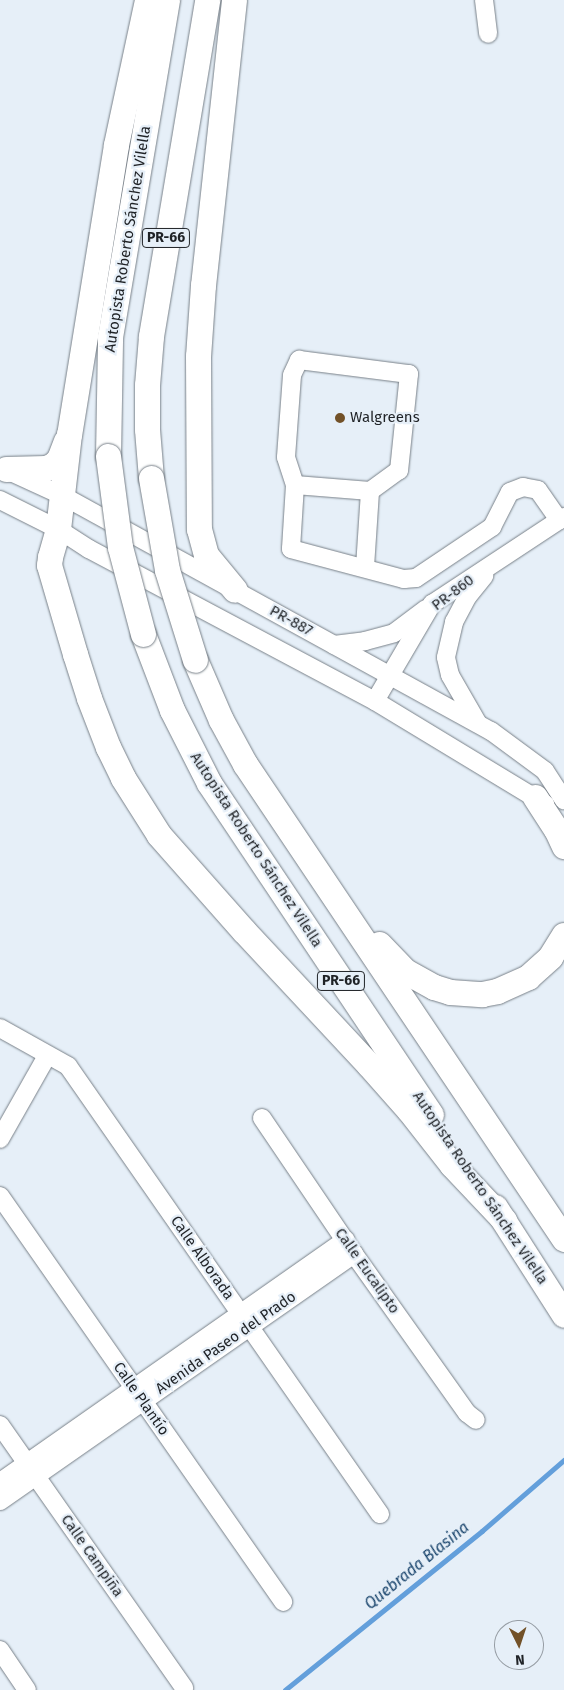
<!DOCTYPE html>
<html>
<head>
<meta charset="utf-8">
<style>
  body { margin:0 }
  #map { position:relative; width:564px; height:1690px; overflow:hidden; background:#e6eff8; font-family:"Fira Sans",sans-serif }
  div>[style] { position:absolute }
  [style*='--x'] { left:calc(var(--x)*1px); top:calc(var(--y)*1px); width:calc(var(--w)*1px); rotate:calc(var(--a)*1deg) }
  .stream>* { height:4.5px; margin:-2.25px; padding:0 2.25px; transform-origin:2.25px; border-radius:2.25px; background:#639fdb }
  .roads { filter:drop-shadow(0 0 1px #788088) drop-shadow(0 0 1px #788088) }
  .minor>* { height:18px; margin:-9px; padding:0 9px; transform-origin:9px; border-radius:9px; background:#fff }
  .highway>* { height:25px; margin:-12.5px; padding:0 12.5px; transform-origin:12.5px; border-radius:12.5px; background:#fff }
  .bridges { filter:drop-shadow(0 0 1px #788088) drop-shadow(0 0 1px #788088) }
  .highway-bridge>* { height:25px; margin:-12.5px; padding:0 12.5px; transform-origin:12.5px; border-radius:12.5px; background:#fff }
  .dots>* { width:14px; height:14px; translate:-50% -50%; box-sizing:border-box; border:2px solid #e6eff8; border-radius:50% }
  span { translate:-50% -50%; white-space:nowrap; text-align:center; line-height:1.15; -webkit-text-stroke:4.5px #e6eff8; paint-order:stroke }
  .shield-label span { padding:1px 4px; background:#e6eff8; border:1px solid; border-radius:4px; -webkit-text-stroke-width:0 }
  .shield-label { font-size:14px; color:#1f2226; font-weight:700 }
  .street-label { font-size:15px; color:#1f2226 }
  .poi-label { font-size:15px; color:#1f2226 }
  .left { translate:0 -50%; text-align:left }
  .water-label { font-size:16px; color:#19446c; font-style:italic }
  .north { position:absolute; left:494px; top:1620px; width:50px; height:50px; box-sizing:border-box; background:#e6eff8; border:1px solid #969da4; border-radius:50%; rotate:176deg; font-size:14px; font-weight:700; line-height:20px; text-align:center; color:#1f2226 }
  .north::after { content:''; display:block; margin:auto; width:18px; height:22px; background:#725128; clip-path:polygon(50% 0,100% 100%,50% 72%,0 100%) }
</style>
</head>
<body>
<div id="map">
  <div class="stream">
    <i style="--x:285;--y:1690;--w:253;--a:-38.9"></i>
    <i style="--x:482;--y:1531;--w:108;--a:-40.9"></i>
  </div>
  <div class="roads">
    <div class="minor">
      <i style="--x:484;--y:0;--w:34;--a:83"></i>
      <i style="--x:9;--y:471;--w:60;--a:24.8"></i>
      <i style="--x:63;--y:496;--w:488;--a:28.8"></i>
      <i style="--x:491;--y:731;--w:67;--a:36.5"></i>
      <i style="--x:545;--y:771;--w:35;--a:57"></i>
      <i style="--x:295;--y:485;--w:29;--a:-108"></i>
      <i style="--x:286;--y:457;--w:82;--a:-85.8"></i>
      <i style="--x:292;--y:375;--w:17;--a:-65"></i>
      <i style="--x:299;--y:360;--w:111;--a:7.3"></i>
      <i style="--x:409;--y:374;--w:97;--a:95.9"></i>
      <i style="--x:399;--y:470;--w:36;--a:144"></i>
      <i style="--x:0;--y:500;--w:65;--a:26.6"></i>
      <i style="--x:58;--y:529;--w:37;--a:33"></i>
      <i style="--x:89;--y:549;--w:324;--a:28"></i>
      <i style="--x:375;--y:701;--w:199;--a:31.2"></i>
      <i style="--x:365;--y:567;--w:76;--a:-86.2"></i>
      <i style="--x:370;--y:491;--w:75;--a:-175.4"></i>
      <i style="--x:295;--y:485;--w:64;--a:93.6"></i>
      <i style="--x:291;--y:549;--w:117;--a:14.9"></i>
      <i style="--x:404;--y:579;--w:12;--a:-5"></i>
      <i style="--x:416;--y:578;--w:92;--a:-33.9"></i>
      <i style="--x:492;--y:527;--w:39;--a:-63"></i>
      <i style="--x:510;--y:492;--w:14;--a:-21"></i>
      <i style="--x:523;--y:487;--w:15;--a:11"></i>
      <i style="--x:538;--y:490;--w:37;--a:55"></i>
      <i style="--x:334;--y:645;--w:31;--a:-7"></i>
      <i style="--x:365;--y:641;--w:30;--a:-15"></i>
      <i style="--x:394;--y:633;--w:40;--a:-37"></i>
      <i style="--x:375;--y:701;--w:113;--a:-59.6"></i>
      <i style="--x:432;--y:604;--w:158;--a:-33.4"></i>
      <i style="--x:477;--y:722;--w:54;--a:-119.9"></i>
      <i style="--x:450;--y:675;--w:18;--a:-103"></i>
      <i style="--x:446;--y:657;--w:36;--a:-77"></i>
      <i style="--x:454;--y:622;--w:30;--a:-62"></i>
      <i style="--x:468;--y:596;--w:26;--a:-51"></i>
      <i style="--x:0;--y:1028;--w:78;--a:29.2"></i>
      <i style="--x:68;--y:1066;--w:546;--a:55.15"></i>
      <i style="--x:262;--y:1118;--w:164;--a:55.9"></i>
      <i style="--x:354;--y:1254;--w:195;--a:54.6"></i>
      <i style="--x:467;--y:1413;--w:11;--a:38"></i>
      <i style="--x:0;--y:1139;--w:95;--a:-60.5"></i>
      <i style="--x:0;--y:1196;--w:495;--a:55.1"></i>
      <i style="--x:0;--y:1425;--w:321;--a:55"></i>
      <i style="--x:0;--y:1482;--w:422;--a:-35"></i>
      <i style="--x:0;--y:1501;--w:432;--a:-34.9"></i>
      <i style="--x:0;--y:1650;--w:48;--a:56"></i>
    </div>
    <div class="highway">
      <i style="--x:147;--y:0;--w:148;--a:102.1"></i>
      <i style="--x:116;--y:145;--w:293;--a:99.2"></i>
      <i style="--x:69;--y:434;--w:96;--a:96.6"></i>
      <i style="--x:58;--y:529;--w:29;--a:106"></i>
      <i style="--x:50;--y:557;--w:8;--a:97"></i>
      <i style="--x:49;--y:565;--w:93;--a:73.7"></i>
      <i style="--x:75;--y:654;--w:46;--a:72.3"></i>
      <i style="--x:89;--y:698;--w:53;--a:68.8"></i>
      <i style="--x:108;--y:747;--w:34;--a:64"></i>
      <i style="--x:123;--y:778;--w:67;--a:57.7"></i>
      <i style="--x:159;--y:835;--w:128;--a:48.5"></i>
      <i style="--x:244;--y:931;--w:183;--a:47"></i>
      <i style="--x:369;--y:1065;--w:60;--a:48.4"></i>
      <i style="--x:409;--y:1110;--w:70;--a:52"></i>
      <i style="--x:452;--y:1165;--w:76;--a:46.6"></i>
      <i style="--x:234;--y:0;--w:287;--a:96.2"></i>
      <i style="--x:203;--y:285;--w:71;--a:94"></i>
      <i style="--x:198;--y:356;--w:173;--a:89.7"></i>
      <i style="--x:199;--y:529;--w:27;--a:75"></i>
      <i style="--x:206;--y:555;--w:45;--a:50.4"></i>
      <i style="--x:108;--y:456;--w:119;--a:-89"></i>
      <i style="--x:110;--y:337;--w:342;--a:-80.4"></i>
      <i style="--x:6;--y:469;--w:40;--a:-1.4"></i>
      <i style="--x:46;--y:468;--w:8;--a:-23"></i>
      <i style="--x:53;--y:465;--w:8;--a:-45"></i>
      <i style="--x:59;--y:459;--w:19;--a:-69"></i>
      <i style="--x:151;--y:478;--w:49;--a:-94.7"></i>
      <i style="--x:147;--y:429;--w:44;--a:-90"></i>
      <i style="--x:147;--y:385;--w:49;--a:-85.3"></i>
      <i style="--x:151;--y:336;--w:341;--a:-80.5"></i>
      <i style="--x:143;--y:634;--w:81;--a:69.1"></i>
      <i style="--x:172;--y:710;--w:82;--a:63.1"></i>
      <i style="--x:209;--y:783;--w:399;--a:56.2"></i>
      <i style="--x:195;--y:660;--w:65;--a:66.6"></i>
      <i style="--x:221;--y:720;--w:50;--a:61.4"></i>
      <i style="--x:245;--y:764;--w:572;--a:56.12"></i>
      <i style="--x:535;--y:797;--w:38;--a:57"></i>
      <i style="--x:556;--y:829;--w:19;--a:65"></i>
      <i style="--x:379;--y:944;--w:37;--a:46"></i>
      <i style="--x:405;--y:971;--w:33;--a:29"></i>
      <i style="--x:434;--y:987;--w:17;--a:17"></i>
      <i style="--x:450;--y:992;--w:32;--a:4"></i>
      <i style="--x:482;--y:994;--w:15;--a:-11"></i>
      <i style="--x:497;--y:991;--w:34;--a:-24"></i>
      <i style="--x:528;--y:977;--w:30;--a:-42"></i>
      <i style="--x:550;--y:957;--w:26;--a:-58"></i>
      <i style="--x:495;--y:1207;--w:128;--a:57.4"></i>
    </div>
  </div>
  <div class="bridges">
    <div class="highway-bridge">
      <i style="--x:108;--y:456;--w:92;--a:82.5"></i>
      <i style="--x:120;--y:547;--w:90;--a:75.2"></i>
      <i style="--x:151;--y:478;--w:93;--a:80.1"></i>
      <i style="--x:167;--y:570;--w:94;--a:72.7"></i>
    </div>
  </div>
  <div class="dots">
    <i style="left:340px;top:418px;background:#725128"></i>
  </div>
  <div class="shield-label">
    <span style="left:166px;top:238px">PR-66</span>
    <span style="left:341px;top:981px">PR-66</span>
  </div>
  <div class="street-label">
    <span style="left:128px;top:239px;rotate:-81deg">Autopista Roberto Sánchez Vilella</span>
    <span style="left:453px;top:593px;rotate:-37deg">PR-860</span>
    <span style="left:291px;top:621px;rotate:29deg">PR-887</span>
    <span style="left:256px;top:850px;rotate:57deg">Autopista Roberto Sánchez Vilella</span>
    <span style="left:480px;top:1188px;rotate:56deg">Autopista Roberto Sánchez Vilella</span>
    <span style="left:202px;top:1258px;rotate:55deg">Calle Alborada</span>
    <span style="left:367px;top:1271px;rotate:55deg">Calle Eucalipto</span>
    <span style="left:226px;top:1343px;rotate:-35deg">Avenida Paseo del Prado</span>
    <span style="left:141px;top:1399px;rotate:55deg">Calle Plantío</span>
    <span style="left:92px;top:1556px;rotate:55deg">Calle Campiña</span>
  </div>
  <div class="poi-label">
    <span class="left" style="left:350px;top:418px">Walgreens</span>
  </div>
  <div class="water-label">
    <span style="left:417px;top:1566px;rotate:-39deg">Quebrada Blasina</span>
  </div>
  <div class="north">N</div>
</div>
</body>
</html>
